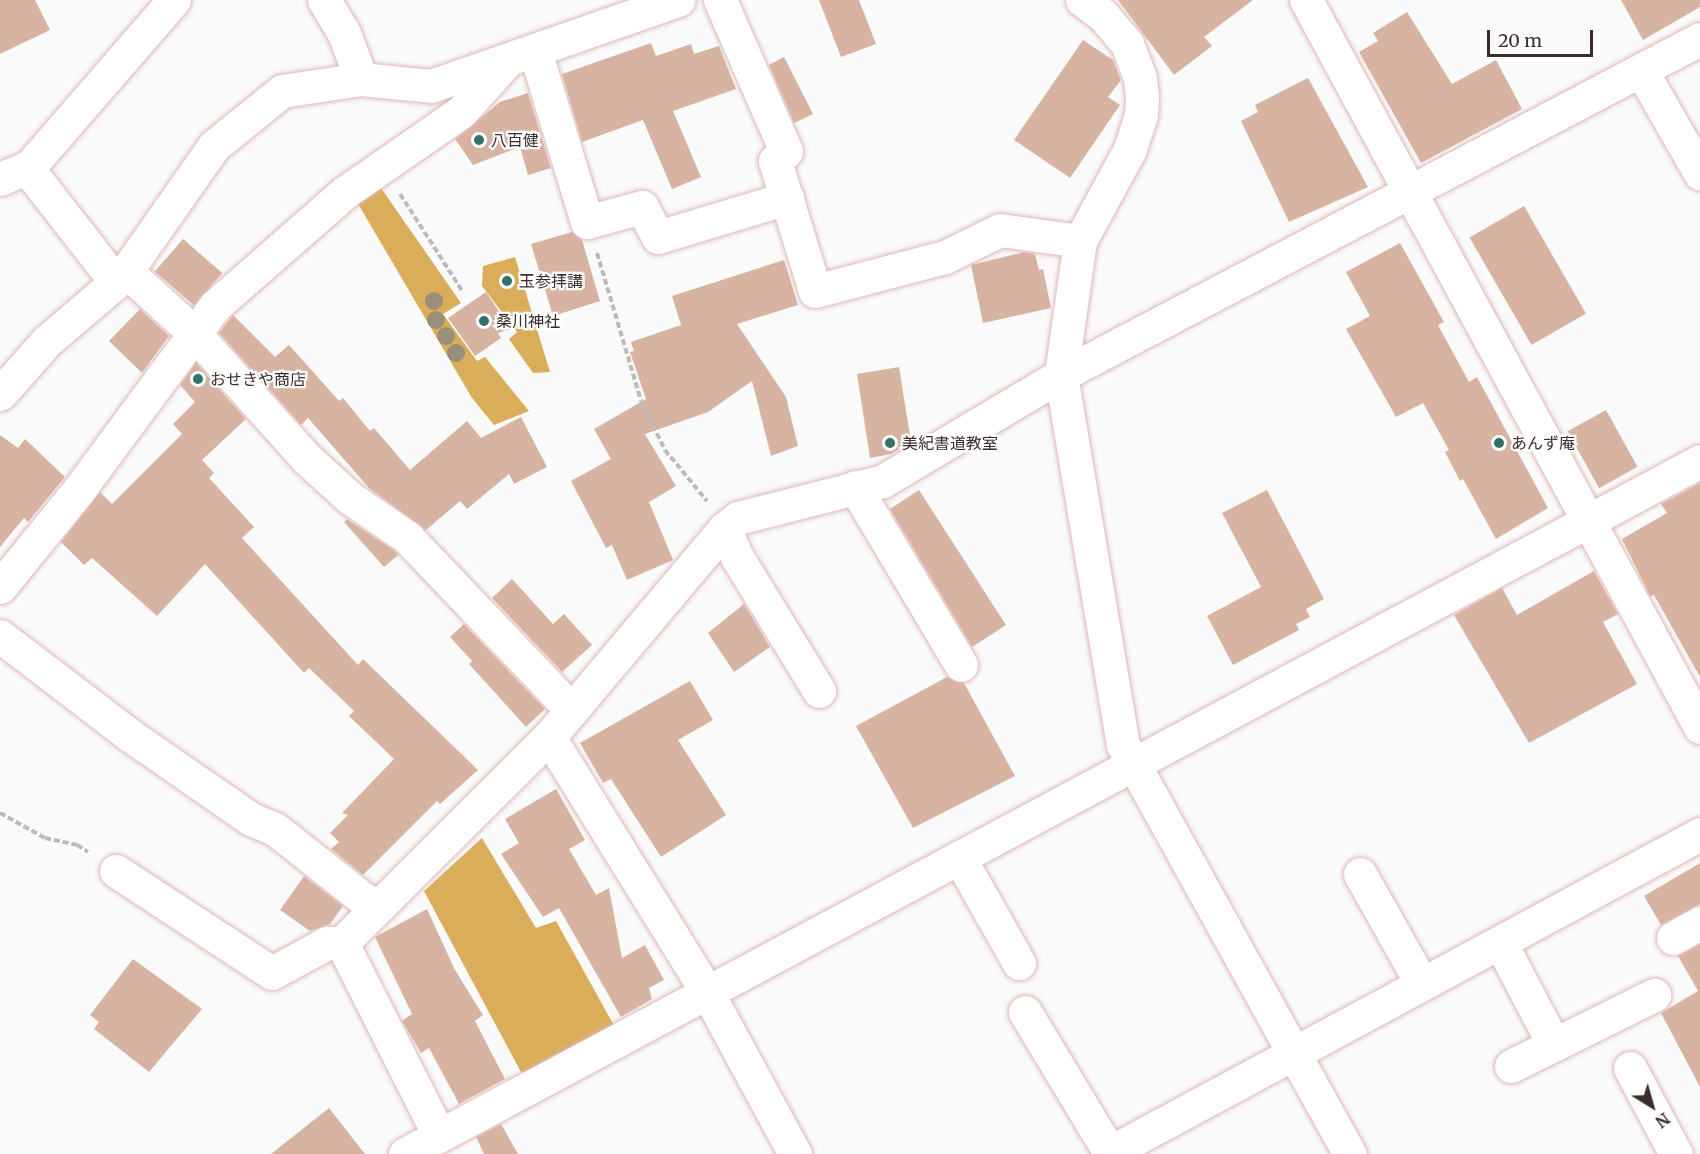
<!DOCTYPE html>
<html>
<head>
<meta charset="utf-8">
<style>
  body { margin:0 }
  #map { position:relative; width:1700px; height:1154px; overflow:hidden; background:#fafafa; font-family:Merriweather,"Noto Sans JP",serif }
  div>[style] { position:absolute }
  [style*='--x'] { left:calc(var(--x)*1px); top:calc(var(--y)*1px); width:calc(var(--w)*1px); rotate:calc(var(--a)*1deg) }
  .forest>* { inset:0; background:#d9ad59 }
  .building>* { inset:0; background:#d7b4a1; transform-origin:0 0 }
  .path>* { height:4px; margin-top:-2px; transform-origin:0; background:repeating-linear-gradient(90deg,#bfbaba 0 6px,transparent 0 9px) }
  .roads { filter:drop-shadow(0 0 2px #e0b6b6) drop-shadow(0 0 2px #e0b6b6) }
  .minor>* { height:33px; margin:-16.5px; padding:0 16.5px; transform-origin:16.5px; border-radius:16.5px; background:#fff }
  .trees>* { width:18px; height:18px; margin:-9px; border-radius:50%; background:#998f7b }
  .dots>* { width:16px; height:16px; translate:-50% -50%; box-sizing:border-box; border:3px solid #fff; border-radius:50% }
  span { translate:-50% -50%; white-space:nowrap; text-align:center; line-height:1.15; -webkit-text-stroke:4.5px #fff; paint-order:stroke }
  .poi-label { font-size:16px; color:#3c2c2c }
  .left { translate:0 -50%; text-align:left }
  .north { position:absolute; left:1622px; top:1076px; width:60px; height:60px; -webkit-text-stroke:4px #fff; paint-order:stroke; rotate:143deg; font-size:16px; font-weight:700; line-height:24px; text-align:center; color:#3c2c2c }
  .north::after { content:''; display:block; margin:auto; width:21px; height:27px; background:#3c2c2c; clip-path:polygon(50% 0,100% 100%,50% 72%,0 100%) }
  .scale { position:absolute; left:1487px; top:30px; width:106px; height:27px; box-sizing:border-box; border:3px solid #3c2c2c; border-top:0; padding-left:8px; font-size:18px; line-height:21px; white-space:nowrap; color:#3c2c2c; -webkit-text-stroke:4px #fff; paint-order:stroke }
</style>
</head>
<body>
<div id="map">
  <div class="forest">
    <i style="clip-path:polygon(381px 188px,461px 303px,443px 314px,477px 361px,485px 357px,529px 411px,494px 425px,472px 398px,357px 202px)"></i>
    <i style="clip-path:polygon(515px 257px,550px 372px,533px 373px,509px 339px,517px 332px,482px 286px,483px 266px)"></i>
    <i style="clip-path:polygon(482px 838px,536px 928px,556px 921px,621px 1038px,522px 1074px,424px 891px)"></i>
  </div>
  <div class="building">
    <i style="clip-path:polygon(0 0,35px 0,50px 30px,0 54px)"></i>
    <i style="clip-path:polygon(819px 0,859px 0,876px 44px,841px 57px)"></i>
    <i style="clip-path:polygon(1118px 0,1253px 0,1204px 37px,1212px 46px,1174px 75px)"></i>
    <i style="clip-path:polygon(1621px 0,1700px 0,1700px 7px,1643px 40px)"></i>
    <i style="clip-path:polygon(1407px 12px,1452px 84px,1496px 60px,1522px 109px,1421px 163px,1359px 52px,1378px 41px,1373px 33px)"></i>
    <i style="clip-path:polygon(1083px 40px,1113px 60px,1121px 80px,1108px 97px,1120px 105px,1070px 178px,1014px 140px)"></i>
    <i style="clip-path:polygon(651px 43px,656px 56px,691px 44px,694px 54px,719px 46px,736px 89px,673px 111px,701px 177px,672px 189px,643px 120px,582px 142px,562px 74px)"></i>
    <i style="clip-path:polygon(784px 57px,813px 114px,794px 123px,769px 65px)"></i>
    <i style="clip-path:polygon(1308px 78px,1368px 187px,1289px 222px,1241px 121px,1258px 112px,1255px 105px)"></i>
    <i style="clip-path:polygon(528px 93px,551px 168px,528px 175px,520px 147px,473px 165px,455px 139px,500px 102px)"></i>
    <i style="left:1524px;top:206px;width:124px;height:63px;rotate:60deg"></i>
    <i style="clip-path:polygon(572px 232px,582px 240px,600px 301px,553px 316px,531px 244px)"></i>
    <i style="left:183px;top:239px;width:52px;height:43px;rotate:41deg"></i>
    <i style="clip-path:polygon(1400px 243px,1444px 322px,1438px 325px,1469px 382px,1477px 377px,1548px 508px,1496px 539px,1463px 479px,1460px 481px,1445px 452px,1449px 450px,1423px 403px,1396px 417px,1346px 329px,1370px 316px,1346px 272px)"></i>
    <i style="clip-path:polygon(1024px 252px,1035px 254px,1039px 270px,1043px 269px,1051px 308px,983px 323px,971px 265px)"></i>
    <i style="clip-path:polygon(784px 260px,798px 305px,737px 324px,786px 397px,798px 446px,771px 456px,752px 381px,708px 412px,645px 434px,676px 486px,649px 502px,673px 560px,627px 580px,612px 545px,606px 548px,571px 481px,611px 459px,594px 429px,646px 399px,630px 352px,634px 351px,631px 342px,681px 325px,672px 296px)"></i>
    <i style="clip-path:polygon(486px 292px,511px 329px,498px 333px,501px 338px,475px 356px,448px 318px)"></i>
    <i style="clip-path:polygon(140px 309px,169px 336px,142px 373px,109px 341px)"></i>
    <i style="clip-path:polygon(233px 315px,275px 357px,289px 345px,339px 401px,343px 398px,370px 431px,374px 428px,410px 470px,467px 421px,481px 438px,521px 417px,547px 467px,514px 484px,509px 474px,467px 509px,460px 501px,426px 530px,369px 488px,308px 418px,301px 425px,219px 333px)"></i>
    <i style="clip-path:polygon(196px 363px,246px 419px,202px 460px,214px 473px,209px 478px,254px 527px,242px 538px,358px 665px,363px 659px,478px 770px,440px 804px,437px 801px,363px 875px,331px 849px,339px 842px,330px 833px,348px 815px,342px 813px,394px 759px,349px 716px,354px 711px,309px 668px,304px 673px,205px 564px,157px 616px,92px 558px,84px 565px,61px 542px,100px 492px,112px 504px,182px 434px,173px 424px,195px 402px,180px 385px)"></i>
    <i style="clip-path:polygon(899px 367px,911px 442px,891px 454px,870px 458px,857px 374px)"></i>
    <i style="left:1606px;top:410px;width:65px;height:44px;rotate:61deg"></i>
    <i style="clip-path:polygon(0 435px,18px 448px,25px 439px,65px 477px,28px 522px,24px 518px,0 547px)"></i>
    <i style="clip-path:polygon(1700px 483px,1700px 677px,1654px 595px,1650px 596px,1622px 539px,1667px 513px,1661px 504px)"></i>
    <i style="clip-path:polygon(919px 490px,1006px 625px,972px 647px,890px 509px)"></i>
    <i style="clip-path:polygon(1267px 490px,1324px 599px,1306px 609px,1310px 617px,1296px 624px,1299px 630px,1233px 665px,1207px 616px,1261px 587px,1222px 513px)"></i>
    <i style="clip-path:polygon(347px 519px,395px 551px,398px 555px,384px 567px,344px 522px)"></i>
    <i style="clip-path:polygon(1594px 571px,1618px 614px,1603px 622px,1637px 684px,1529px 743px,1454px 615px,1502px 588px,1517px 615px)"></i>
    <i style="clip-path:polygon(512px 579px,553px 624px,564px 614px,592px 645px,562px 672px,492px 598px)"></i>
    <i style="clip-path:polygon(744px 604px,770px 647px,734px 672px,708px 633px)"></i>
    <i style="clip-path:polygon(464px 624px,545px 709px,526px 727px,469px 664px,472px 661px,450px 637px)"></i>
    <i style="clip-path:polygon(947px 677px,964px 683px,1015px 776px,913px 828px,856px 726px)"></i>
    <i style="clip-path:polygon(690px 681px,713px 720px,678px 740px,726px 815px,661px 857px,611px 779px,603px 783px,580px 743px)"></i>
    <i style="clip-path:polygon(556px 789px,585px 840px,569px 849px,596px 895px,609px 888px,622px 958px,645px 945px,664px 980px,649px 988px,652px 999px,621px 1017px,559px 908px,543px 917px,501px 854px,519px 843px,505px 819px)"></i>
    <i style="clip-path:polygon(1700px 863px,1700px 904px,1661px 925px,1644px 896px)"></i>
    <i style="clip-path:polygon(304px 876px,343px 906px,330px 924px,310px 931px,280px 910px)"></i>
    <i style="clip-path:polygon(427px 909px,455px 970px,483px 1015px,475px 1021px,505px 1079px,459px 1104px,429px 1048px,421px 1053px,402px 1021px,412px 1014px,375px 937px)"></i>
    <i style="clip-path:polygon(1700px 944px,1700px 1087px,1661px 1013px,1698px 991px,1678px 956px)"></i>
    <i style="clip-path:polygon(133px 959px,202px 1009px,149px 1072px,94px 1029px,99px 1022px,90px 1015px)"></i>
    <i style="clip-path:polygon(329px 1108px,365px 1154px,271px 1154px)"></i>
    <i style="clip-path:polygon(501px 1124px,518px 1154px,484px 1154px,476px 1137px)"></i>
  </div>
  <div class="path">
    <i style="--x:400;--y:194;--w:117;--a:57.3"></i>
    <i style="--x:597;--y:253;--w:154;--a:73.4"></i>
    <i style="--x:641;--y:401;--w:55;--a:63.9"></i>
    <i style="--x:665;--y:450;--w:66;--a:50.5"></i>
    <i style="--x:0;--y:813;--w:51;--a:29.1"></i>
    <i style="--x:45;--y:838;--w:33;--a:12"></i>
    <i style="--x:77;--y:845;--w:13;--a:32"></i>
  </div>
  <div class="roads">
    <div class="minor">
      <i style="--x:324;--y:0;--w:39;--a:59"></i>
      <i style="--x:344;--y:33;--w:49;--a:69.7"></i>
      <i style="--x:720;--y:0;--w:165;--a:66.4"></i>
      <i style="--x:786;--y:151;--w:15;--a:138"></i>
      <i style="--x:775;--y:161;--w:136;--a:72.9"></i>
      <i style="--x:815;--y:291;--w:134;--a:-14.7"></i>
      <i style="--x:945;--y:257;--w:61;--a:-26.1"></i>
      <i style="--x:1000;--y:230;--w:81;--a:7.8"></i>
      <i style="--x:1082;--y:0;--w:26;--a:36"></i>
      <i style="--x:1103;--y:15;--w:38;--a:50"></i>
      <i style="--x:1127;--y:44;--w:36;--a:69"></i>
      <i style="--x:1140;--y:78;--w:19;--a:84"></i>
      <i style="--x:1142;--y:97;--w:18;--a:93"></i>
      <i style="--x:1141;--y:115;--w:38;--a:108"></i>
      <i style="--x:1129;--y:151;--w:102;--a:118.6"></i>
      <i style="--x:1080;--y:241;--w:135;--a:98.1"></i>
      <i style="--x:1061;--y:375;--w:375;--a:80.5"></i>
      <i style="--x:1123;--y:745;--w:468;--a:61"></i>
      <i style="--x:1306;--y:0;--w:827;--a:61.54"></i>
      <i style="--x:535;--y:51;--w:179;--a:73.1"></i>
      <i style="--x:587;--y:222;--w:57;--a:-15.3"></i>
      <i style="--x:642;--y:207;--w:34;--a:62"></i>
      <i style="--x:658;--y:237;--w:135;--a:-16.8"></i>
      <i style="--x:1641;--y:70;--w:119;--a:60.2"></i>
      <i style="--x:30;--y:166;--w:12;--a:70"></i>
      <i style="--x:34;--y:177;--w:133;--a:52"></i>
      <i style="--x:0;--y:179;--w:33;--a:-23"></i>
      <i style="--x:30;--y:166;--w:220;--a:-49.1"></i>
      <i style="--x:126;--y:271;--w:91;--a:42.3"></i>
      <i style="--x:193;--y:332;--w:169;--a:48.1"></i>
      <i style="--x:306;--y:458;--w:59;--a:42.3"></i>
      <i style="--x:350;--y:498;--w:69;--a:34.4"></i>
      <i style="--x:407;--y:537;--w:239;--a:46.4"></i>
      <i style="--x:0;--y:394;--w:71;--a:-48.4"></i>
      <i style="--x:47;--y:341;--w:99;--a:-40.5"></i>
      <i style="--x:122;--y:277;--w:160;--a:-54.9"></i>
      <i style="--x:214;--y:146;--w:87;--a:-39"></i>
      <i style="--x:282;--y:91;--w:80;--a:-8.6"></i>
      <i style="--x:361;--y:79;--w:70;--a:5.7"></i>
      <i style="--x:431;--y:86;--w:262;--a:-19.2"></i>
      <i style="--x:855;--y:487;--w:207;--a:59.2"></i>
      <i style="--x:724;--y:529;--w:31;--a:65"></i>
      <i style="--x:737;--y:557;--w:157;--a:58.5"></i>
      <i style="--x:0;--y:587;--w:124;--a:-50.9"></i>
      <i style="--x:78;--y:491;--w:230;--a:-53.5"></i>
      <i style="--x:215;--y:306;--w:171;--a:-41.2"></i>
      <i style="--x:344;--y:193;--w:142;--a:-34.7"></i>
      <i style="--x:461;--y:112;--w:66;--a:-48.1"></i>
      <i style="--x:0;--y:636;--w:165;--a:37.4"></i>
      <i style="--x:131;--y:736;--w:146;--a:34.7"></i>
      <i style="--x:251;--y:819;--w:26;--a:23"></i>
      <i style="--x:275;--y:829;--w:127;--a:38.3"></i>
      <i style="--x:549;--y:737;--w:298;--a:58.2"></i>
      <i style="--x:706;--y:990;--w:187;--a:61.5"></i>
      <i style="--x:959;--y:857;--w:122;--a:60.5"></i>
      <i style="--x:116;--y:871;--w:186;--a:33.2"></i>
      <i style="--x:272;--y:973;--w:63;--a:-28.6"></i>
      <i style="--x:327;--y:943;--w:15;--a:0"></i>
      <i style="--x:1360;--y:874;--w:126;--a:60.6"></i>
      <i style="--x:1673;--y:938;--w:31;--a:-29"></i>
      <i style="--x:1500;--y:942;--w:116;--a:62.3"></i>
      <i style="--x:1025;--y:1012;--w:165;--a:58.9"></i>
      <i style="--x:1511;--y:1066;--w:160;--a:-26.4"></i>
      <i style="--x:1630;--y:1068;--w:98;--a:61.9"></i>
      <i style="--x:439;--y:1135;--w:215;--a:-116.8"></i>
      <i style="--x:342;--y:943;--w:292;--a:-44.9"></i>
      <i style="--x:549;--y:737;--w:272;--a:-49.9"></i>
      <i style="--x:724;--y:529;--w:18;--a:-38"></i>
      <i style="--x:738;--y:518;--w:150;--a:-14.3"></i>
      <i style="--x:883;--y:481;--w:207;--a:-30.8"></i>
      <i style="--x:1061;--y:375;--w:722;--a:-27.74"></i>
      <i style="--x:405;--y:1154;--w:1469;--a:-28.15"></i>
      <i style="--x:1107;--y:1154;--w:674;--a:-28.35"></i>
    </div>
  </div>
  <div class="trees">
    <i style="left:434px;top:301px"></i>
    <i style="left:436px;top:320px"></i>
    <i style="left:446px;top:336px"></i>
    <i style="left:456px;top:353px"></i>
  </div>
  <div class="dots">
    <i style="left:479px;top:140px;background:#307263"></i>
    <i style="left:507px;top:281px;background:#307263"></i>
    <i style="left:484px;top:321px;background:#307263"></i>
    <i style="left:198px;top:379px;background:#307263"></i>
    <i style="left:890px;top:443px;background:#307263"></i>
    <i style="left:1499px;top:443px;background:#307263"></i>
  </div>
  <div class="poi-label">
    <span class="left" style="left:491px;top:140px">八百健</span>
    <span class="left" style="left:519px;top:281px">玉参拝講</span>
    <span class="left" style="left:496px;top:321px">桑川神社</span>
    <span class="left" style="left:210px;top:379px">おせきや商店</span>
    <span class="left" style="left:902px;top:443px">美紀書道教室</span>
    <span class="left" style="left:1511px;top:443px">あんず庵</span>
  </div>
  <div class="north">N</div>
  <div class="scale">20 m</div>
</div>
</body>
</html>
